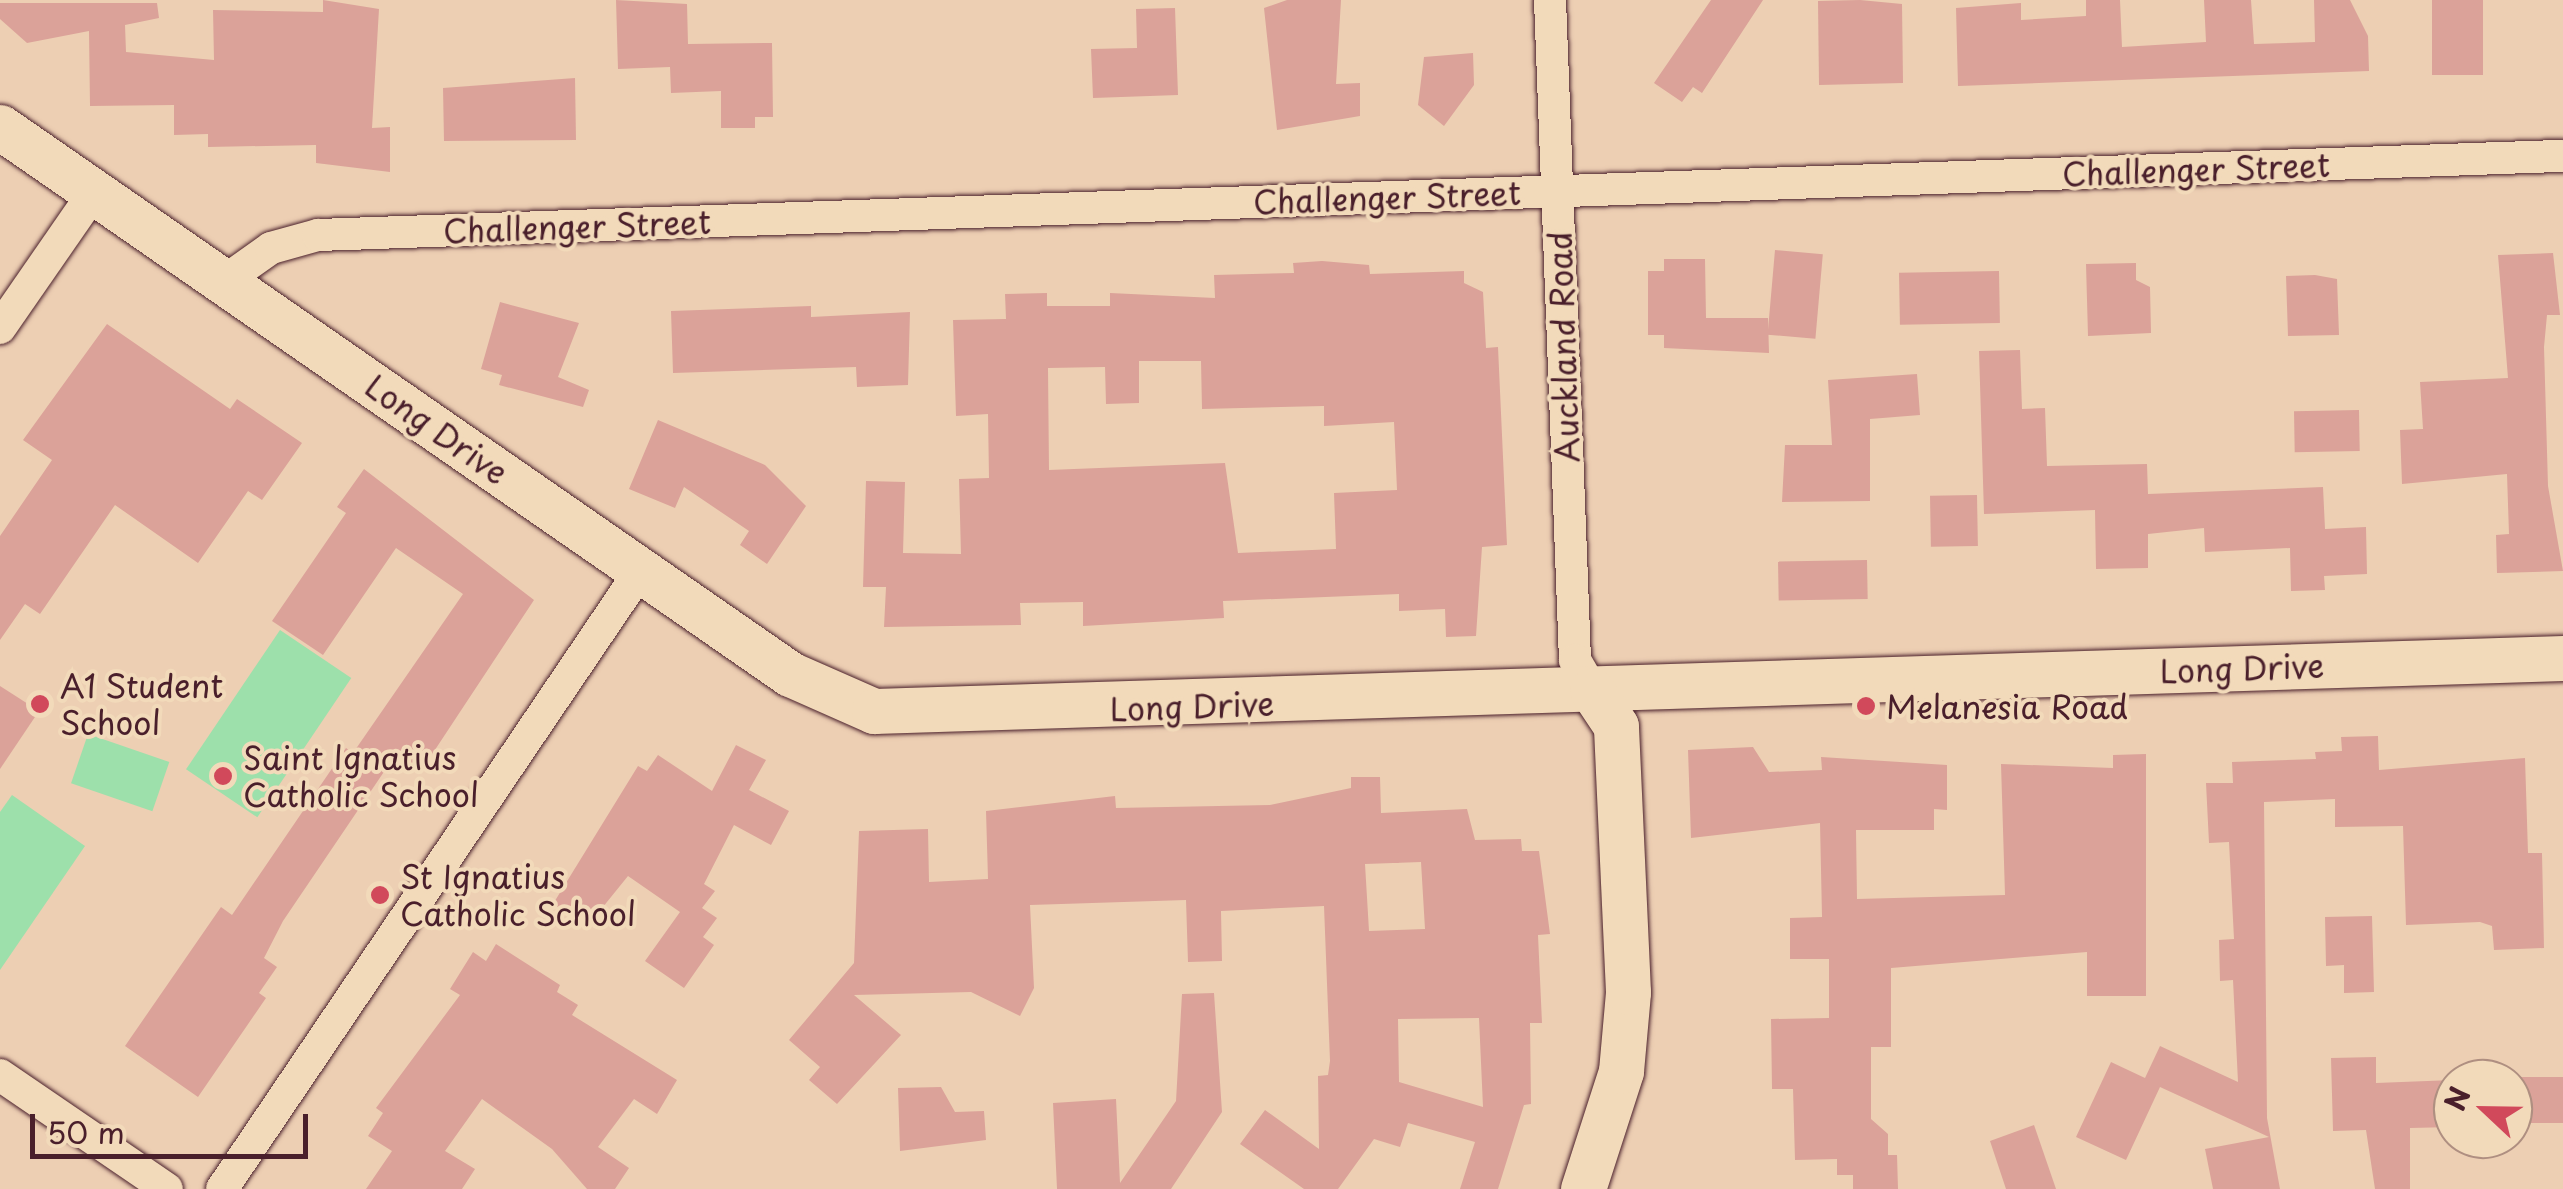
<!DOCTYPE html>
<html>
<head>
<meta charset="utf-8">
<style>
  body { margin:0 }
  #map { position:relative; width:2563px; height:1189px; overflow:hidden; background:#edcfb3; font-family:"Playpen Sans",sans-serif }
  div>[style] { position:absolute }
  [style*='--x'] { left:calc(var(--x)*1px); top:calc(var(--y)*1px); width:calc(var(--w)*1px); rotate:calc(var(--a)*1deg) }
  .green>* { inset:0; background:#9de0ab; transform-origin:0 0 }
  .building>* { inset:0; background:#dba299; transform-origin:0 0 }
  .roads { filter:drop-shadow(0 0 2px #4a1f2b) drop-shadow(0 0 2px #4a1f2b) }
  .street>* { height:32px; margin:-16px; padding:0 16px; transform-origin:16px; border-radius:16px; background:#f2daba }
  .secondary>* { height:45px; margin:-22.5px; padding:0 22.5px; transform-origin:22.5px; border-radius:22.5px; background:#f2daba }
  .dots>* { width:28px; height:28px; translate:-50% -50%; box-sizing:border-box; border:5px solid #f2daba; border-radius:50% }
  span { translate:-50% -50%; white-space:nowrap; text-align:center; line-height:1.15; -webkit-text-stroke:8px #f2daba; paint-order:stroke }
  .street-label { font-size:32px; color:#4a1f2b }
  .poi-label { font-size:32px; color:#4a1f2b }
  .left { translate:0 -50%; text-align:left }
  .north { position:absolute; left:2433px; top:1059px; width:100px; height:100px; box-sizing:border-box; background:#f2daba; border:2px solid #af8f81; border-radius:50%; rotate:292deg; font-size:28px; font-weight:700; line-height:40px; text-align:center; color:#4a1f2b }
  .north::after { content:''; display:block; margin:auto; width:35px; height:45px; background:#d1495b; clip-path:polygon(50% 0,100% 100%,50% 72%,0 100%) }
  .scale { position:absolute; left:30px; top:1114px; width:278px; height:45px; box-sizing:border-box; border:5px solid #4a1f2b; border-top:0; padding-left:12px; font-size:30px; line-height:35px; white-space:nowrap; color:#4a1f2b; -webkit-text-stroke:8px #f2daba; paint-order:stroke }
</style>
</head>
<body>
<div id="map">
  <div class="green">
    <i style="left:280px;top:630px;width:86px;height:168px;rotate:34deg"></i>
    <i style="left:88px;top:734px;width:86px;height:52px;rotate:19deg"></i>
    <i style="clip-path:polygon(12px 795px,85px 846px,0 970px,0 812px)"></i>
  </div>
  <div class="building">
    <i style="clip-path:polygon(323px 0,379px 9px,372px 128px,390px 127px,390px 172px,316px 163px,316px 145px,208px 147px,208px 134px,174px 135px,174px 105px,90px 106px,89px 31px,27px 43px,0 19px,0 3px,157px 3px,159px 18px,125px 25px,126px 52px,214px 60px,213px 10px,323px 12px)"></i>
    <i style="clip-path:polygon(616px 0,687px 4px,688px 44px,772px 43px,773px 117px,755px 117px,755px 128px,721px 128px,721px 91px,671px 93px,670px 67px,618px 69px)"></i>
    <i style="clip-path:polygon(1287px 0,1341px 0,1336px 84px,1360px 83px,1360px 116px,1277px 130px,1264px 8px)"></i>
    <i style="clip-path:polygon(1711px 0,1763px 0,1702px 93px,1693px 87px,1682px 102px,1654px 83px)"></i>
    <i style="clip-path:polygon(1860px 0,1902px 4px,1903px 83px,1819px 85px,1818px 1px)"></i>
    <i style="clip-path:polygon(2086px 0,2120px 0,2122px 47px,2206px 42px,2204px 0,2251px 0,2254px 44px,2315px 42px,2314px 0,2350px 0,2368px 36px,2369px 71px,1958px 86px,1956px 8px,2021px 3px,2021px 20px,2086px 16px)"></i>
    <i style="left:2432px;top:0;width:51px;height:75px"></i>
    <i style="clip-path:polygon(1175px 8px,1178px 95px,1093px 98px,1091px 49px,1137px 48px,1136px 9px)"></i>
    <i style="clip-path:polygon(1473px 53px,1474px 85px,1444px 126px,1418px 105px,1424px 57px)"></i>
    <i style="clip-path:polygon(575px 78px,576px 140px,444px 141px,443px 88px)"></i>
    <i style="left:1775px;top:250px;width:48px;height:85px;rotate:5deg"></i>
    <i style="clip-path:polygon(2553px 253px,2560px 315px,2547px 315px,2544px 347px,2548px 486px,2563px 571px,2497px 573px,2496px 535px,2509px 534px,2507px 474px,2402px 484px,2400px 430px,2423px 429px,2420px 382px,2508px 378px,2498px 255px)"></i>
    <i style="clip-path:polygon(1664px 259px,1705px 259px,1706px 318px,1768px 318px,1769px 353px,1664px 348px,1664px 335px,1648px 335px,1648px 271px,1664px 271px)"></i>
    <i style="clip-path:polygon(evenodd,1322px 261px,1369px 265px,1370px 274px,1464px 271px,1464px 283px,1483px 292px,1486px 348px,1498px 347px,1507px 545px,1482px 547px,1476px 636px,1446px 637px,1445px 609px,1399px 611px,1399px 594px,1223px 601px,1224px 618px,1083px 626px,1083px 602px,1020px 603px,1021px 625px,884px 627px,886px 587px,863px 587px,866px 481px,905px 482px,903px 553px,961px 554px,959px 479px,989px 478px,988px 414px,956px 416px,953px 320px,1006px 319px,1005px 294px,1047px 293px,1047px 306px,1110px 306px,1110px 293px,1215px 298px,1214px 275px,1294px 273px,1293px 263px,1322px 261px,1139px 361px,1201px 361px,1202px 409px,1324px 406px,1324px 426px,1394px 422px,1397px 490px,1334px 493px,1336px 549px,1238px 553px,1225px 463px,1049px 470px,1048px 368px,1105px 367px,1106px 404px,1139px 403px,1139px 361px)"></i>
    <i style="clip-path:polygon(2136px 263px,2136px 280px,2150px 287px,2151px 333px,2088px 336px,2086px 264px)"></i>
    <i style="left:1999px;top:271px;width:52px;height:100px;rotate:89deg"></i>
    <i style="clip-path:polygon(2315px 275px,2337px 279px,2339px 335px,2288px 336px,2286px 276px)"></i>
    <i style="clip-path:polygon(500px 302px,579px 323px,558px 377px,589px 390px,583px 407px,499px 385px,502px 375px,481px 369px)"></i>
    <i style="clip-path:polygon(811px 306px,811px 317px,910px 312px,908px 385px,857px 387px,856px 367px,673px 373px,671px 311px)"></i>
    <i style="clip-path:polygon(107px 324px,230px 409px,237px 399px,302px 443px,262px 500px,248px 491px,198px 563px,115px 505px,40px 614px,25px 604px,0 640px,0 536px,52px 460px,23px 440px)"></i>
    <i style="clip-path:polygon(2020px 350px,2022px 409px,2045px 408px,2047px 466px,2147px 464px,2148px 494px,2323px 487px,2325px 529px,2366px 527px,2367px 574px,2324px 576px,2325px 590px,2291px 591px,2290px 548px,2205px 552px,2204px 528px,2148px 534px,2148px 568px,2096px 569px,2095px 510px,1984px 514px,1979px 351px)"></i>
    <i style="clip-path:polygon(1917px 374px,1920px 415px,1870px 419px,1870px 501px,1782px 502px,1785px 445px,1832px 445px,1828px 380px)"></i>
    <i style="left:2359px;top:410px;width:41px;height:65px;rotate:89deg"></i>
    <i style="clip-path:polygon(658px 420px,765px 465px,806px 506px,767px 564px,740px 545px,749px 531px,684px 487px,675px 508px,629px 489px)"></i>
    <i style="clip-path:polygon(364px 469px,534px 600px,421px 771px,396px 754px,283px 921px,264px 958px,277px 967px,259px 993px,266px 998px,198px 1097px,125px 1046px,221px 907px,232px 915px,346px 748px,353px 753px,463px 594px,396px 548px,323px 655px,272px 621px,346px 513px,337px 507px)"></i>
    <i style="left:1977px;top:495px;width:51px;height:47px;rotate:89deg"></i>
    <i style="left:1867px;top:560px;width:39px;height:89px;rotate:89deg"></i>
    <i style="clip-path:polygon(0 686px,39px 711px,0 769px)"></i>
    <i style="clip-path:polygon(2378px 736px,2379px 770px,2525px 758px,2528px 853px,2542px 853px,2544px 948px,2494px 950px,2492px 926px,2480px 922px,2406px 925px,2403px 826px,2335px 827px,2335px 799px,2264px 802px,2267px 1118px,2280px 1189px,2213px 1189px,2205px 1149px,2269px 1137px,2160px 1087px,2126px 1160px,2076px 1137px,2111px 1062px,2145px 1078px,2160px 1046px,2238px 1082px,2233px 980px,2220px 981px,2219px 940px,2234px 939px,2229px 842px,2209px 843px,2206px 783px,2233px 783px,2232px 762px,2316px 759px,2315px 752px,2342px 751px,2341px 737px)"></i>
    <i style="clip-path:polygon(736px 745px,766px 760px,749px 790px,789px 811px,771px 845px,734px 825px,704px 884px,715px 891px,702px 908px,717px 918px,703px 937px,714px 945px,684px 988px,645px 961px,680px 912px,628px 876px,594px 918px,580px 923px,553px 904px,638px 766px,647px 771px,658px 755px,712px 791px)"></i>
    <i style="clip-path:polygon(1753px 747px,1769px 772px,1822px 770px,1821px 757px,1947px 765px,1947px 810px,1934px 809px,1934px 830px,1856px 830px,1857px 899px,2005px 895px,2001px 764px,2113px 768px,2113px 755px,2146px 754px,2146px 996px,2087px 996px,2087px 952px,1891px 968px,1891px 1047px,1871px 1047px,1871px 1119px,1888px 1134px,1888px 1155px,1897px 1155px,1898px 1189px,1853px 1189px,1853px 1175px,1837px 1175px,1837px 1159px,1795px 1160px,1793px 1089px,1772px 1089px,1771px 1019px,1829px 1018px,1829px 959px,1790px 959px,1790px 918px,1822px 917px,1820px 823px,1691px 838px,1688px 750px)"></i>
    <i style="clip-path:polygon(evenodd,1351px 777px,1380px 777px,1381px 813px,1467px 809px,1475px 840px,1521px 839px,1522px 851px,1539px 851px,1550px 934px,1538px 935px,1542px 1023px,1530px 1023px,1531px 1104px,1524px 1105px,1498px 1189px,1460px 1189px,1475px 1142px,1408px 1123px,1400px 1147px,1374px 1139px,1338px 1189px,1304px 1189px,1240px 1144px,1265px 1110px,1319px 1149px,1318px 1076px,1328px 1075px,1330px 1061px,1324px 906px,1221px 911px,1222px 961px,1188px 962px,1186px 900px,1030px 905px,1034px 988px,1020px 1016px,971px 992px,854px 995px,901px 1035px,837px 1104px,809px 1080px,820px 1067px,789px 1040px,854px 963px,859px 831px,928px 829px,929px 882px,988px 879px,986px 811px,1115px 796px,1116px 808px,1270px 805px,1351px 788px,1351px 777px,1421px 862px,1425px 929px,1369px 931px,1365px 864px,1421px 862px,1351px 777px,1479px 1018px,1483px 1107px,1399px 1082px,1398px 1019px,1479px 1018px)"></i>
    <i style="clip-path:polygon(2372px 916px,2374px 992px,2344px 993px,2344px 965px,2326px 966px,2325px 917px)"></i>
    <i style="clip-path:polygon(496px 944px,560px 985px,557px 992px,578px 1005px,572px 1015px,677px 1080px,657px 1114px,634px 1099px,598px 1147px,629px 1168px,615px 1189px,587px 1189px,552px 1149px,482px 1099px,445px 1151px,475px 1169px,462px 1189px,366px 1189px,392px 1151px,368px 1136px,383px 1113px,376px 1108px,460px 995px,450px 989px,473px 952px,486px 961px)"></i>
    <i style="clip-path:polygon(1214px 993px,1222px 1112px,1171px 1189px,1057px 1189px,1053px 1103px,1116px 1099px,1120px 1183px,1176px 1101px,1182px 994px)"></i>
    <i style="clip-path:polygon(2376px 1057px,2376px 1083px,2453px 1080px,2453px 1127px,2410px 1128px,2410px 1189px,2375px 1189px,2366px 1130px,2333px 1131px,2331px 1058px)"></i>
    <i style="left:2563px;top:1077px;width:46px;height:50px;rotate:90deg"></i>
    <i style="clip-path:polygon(941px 1087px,955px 1112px,984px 1111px,986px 1140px,900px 1151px,898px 1088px)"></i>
    <i style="clip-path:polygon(2034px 1125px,2056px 1189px,2006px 1189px,1990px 1141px)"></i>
  </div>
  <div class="roads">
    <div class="street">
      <i style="--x:1550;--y:0;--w:660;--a:87.83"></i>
      <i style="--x:1575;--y:660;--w:34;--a:60"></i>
      <i style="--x:223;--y:282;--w:59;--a:-35.3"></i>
      <i style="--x:271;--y:248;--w:49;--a:-15.5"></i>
      <i style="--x:318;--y:235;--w:2246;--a:-2.02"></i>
      <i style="--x:0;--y:328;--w:165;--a:-55.3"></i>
      <i style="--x:0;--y:1075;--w:202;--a:34.3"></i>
      <i style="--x:222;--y:1189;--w:747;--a:-55.91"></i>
    </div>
    <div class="secondary">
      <i style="--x:0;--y:127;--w:961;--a:34.7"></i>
      <i style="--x:790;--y:674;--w:92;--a:23.8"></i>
      <i style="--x:874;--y:711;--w:1690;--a:-1.8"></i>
      <i style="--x:1583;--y:1189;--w:124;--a:-72.1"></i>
      <i style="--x:1621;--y:1071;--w:79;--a:-84.9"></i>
      <i style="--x:1628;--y:992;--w:266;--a:-92.6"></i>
      <i style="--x:1616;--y:726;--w:43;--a:-123.7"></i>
    </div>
  </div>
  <div class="dots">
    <i style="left:40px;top:704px;background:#d1495b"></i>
    <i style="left:1866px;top:706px;background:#d1495b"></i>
    <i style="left:223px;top:776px;background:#d1495b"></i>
    <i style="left:380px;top:895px;background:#d1495b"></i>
  </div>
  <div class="street-label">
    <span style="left:2196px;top:169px;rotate:-2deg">Challenger Street</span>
    <span style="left:1387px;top:197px;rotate:-2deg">Challenger Street</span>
    <span style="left:577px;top:226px;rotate:-2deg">Challenger Street</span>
    <span style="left:1563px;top:347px;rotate:-92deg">Auckland Road</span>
    <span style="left:437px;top:429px;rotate:35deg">Long Drive</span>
    <span style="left:2242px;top:668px;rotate:-2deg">Long Drive</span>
    <span style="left:1192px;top:706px;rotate:-2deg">Long Drive</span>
  </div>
  <div class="poi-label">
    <span class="left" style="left:60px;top:704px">A1 Student<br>School</span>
    <span class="left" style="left:1886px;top:706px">Melanesia Road</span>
    <span class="left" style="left:243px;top:776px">Saint Ignatius<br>Catholic School</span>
    <span class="left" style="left:400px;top:895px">St Ignatius<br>Catholic School</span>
  </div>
  <div class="north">N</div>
  <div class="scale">50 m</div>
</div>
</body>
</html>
